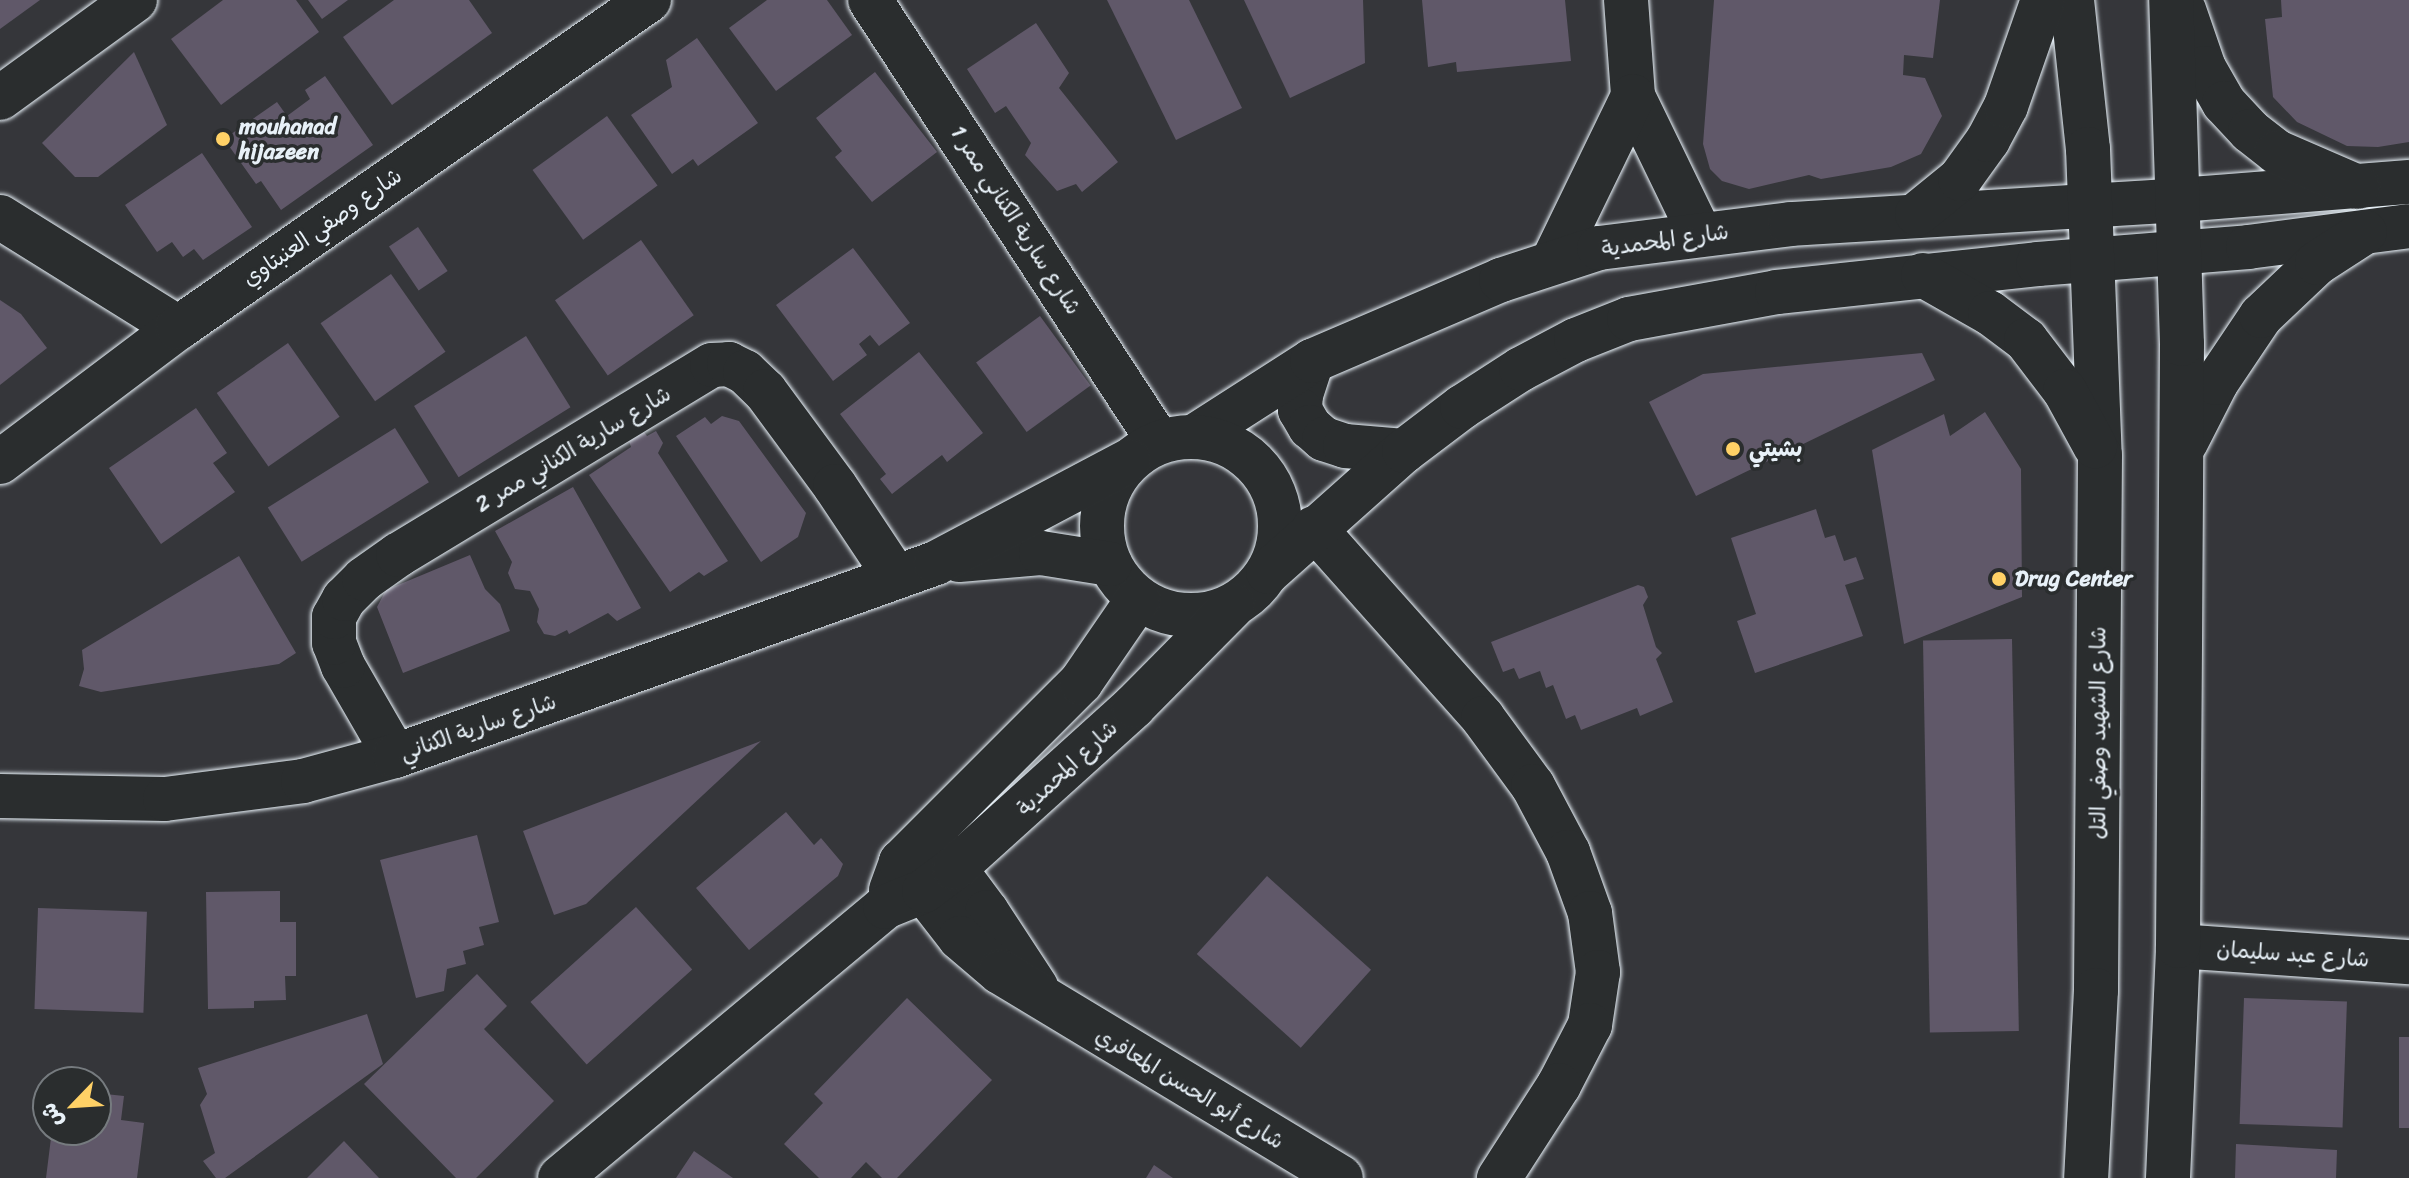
<!DOCTYPE html>
<html>
<head>
<meta charset="utf-8">
<style>
  body { margin:0 }
  #map { position:relative; width:2409px; height:1178px; overflow:hidden; background:#35363a; font-family:Sriracha,"Playpen Sans Arabic",sans-serif }
  div>[style] { position:absolute }
  [style*='--x'] { left:calc(var(--x)*1px); top:calc(var(--y)*1px); width:calc(var(--w)*1px); rotate:calc(var(--a)*1deg) }
  .building>* { inset:0; background:#605869; transform-origin:0 0 }
  .roads { filter:drop-shadow(0 0 2px #e8f1f8) drop-shadow(0 0 2px #e8f1f8) }
  .minor>* { height:44px; margin:-22px; padding:0 22px; transform-origin:22px; border-radius:22px; background:#2a2d2e }
  .minor>.ring { margin:-22px; padding:0; box-sizing:content-box; background:none; border:44px solid #2a2d2e; border-radius:50% }
  .major>* { height:44px; margin:-22px; padding:0 22px; transform-origin:22px; border-radius:22px; background:#2a2d2e }
  .dots>* { width:22px; height:22px; translate:-50% -50%; box-sizing:border-box; border:4px solid #2a2d2e; border-radius:50% }
  span { translate:-50% -50%; white-space:nowrap; text-align:center; line-height:1.15; -webkit-text-stroke:7px #2a2d2e; paint-order:stroke }
  .poi-label { font-size:22px; color:#e8f1f8; font-weight:700 }
  .left { translate:0 -50%; text-align:left }
  .street-label { font-size:22px; color:#e8f1f8 }
  .north { position:absolute; left:32px; top:1066px; width:80px; height:80px; box-sizing:border-box; background:#2a2d2e; border:2px solid #767b7f; border-radius:50%; rotate:245deg; font-size:22px; font-weight:700; line-height:32px; text-align:center; color:#e8f1f8 }
  .north::after { content:''; display:block; margin:auto; width:28px; height:36px; background:#ffd166; clip-path:polygon(50% 0,100% 100%,50% 72%,0 100%) }
</style>
</head>
<body>
<div id="map">
  <div class="building">
    <i style="clip-path:polygon(0 0,40px 0,0 29px)"></i>
    <i style="clip-path:polygon(223px 0,296px 0,319px 32px,221px 105px,171px 39px)"></i>
    <i style="clip-path:polygon(308px 0,348px 0,322px 19px)"></i>
    <i style="clip-path:polygon(394px 0,469px 0,492px 33px,392px 105px,343px 37px)"></i>
    <i style="clip-path:polygon(767px 0,827px 0,852px 35px,776px 91px,729px 28px)"></i>
    <i style="clip-path:polygon(1107px 0,1189px 0,1242px 108px,1176px 140px)"></i>
    <i style="clip-path:polygon(1244px 0,1363px 0,1365px 63px,1290px 98px)"></i>
    <i style="clip-path:polygon(1422px 0,1565px 0,1571px 61px,1457px 72px,1456px 62px,1428px 67px)"></i>
    <i style="clip-path:polygon(1714px 0,1940px 0,1933px 58px,1904px 55px,1903px 75px,1925px 78px,1942px 116px,1921px 154px,1891px 167px,1821px 179px,1809px 175px,1749px 189px,1722px 181px,1710px 169px,1703px 144px)"></i>
    <i style="clip-path:polygon(2281px 0,2409px 0,2409px 142px,2378px 147px,2347px 146px,2297px 122px,2273px 97px,2265px 19px,2282px 17px)"></i>
    <i style="clip-path:polygon(1036px 23px,1069px 73px,1059px 88px,1118px 162px,1082px 192px,1076px 184px,1057px 191px,1025px 155px,1031px 143px,1006px 106px,995px 113px,967px 69px)"></i>
    <i style="clip-path:polygon(697px 38px,758px 123px,698px 166px,693px 159px,672px 174px,631px 115px,672px 87px,666px 60px)"></i>
    <i style="clip-path:polygon(134px 52px,167px 125px,98px 177px,75px 177px,42px 143px)"></i>
    <i style="clip-path:polygon(875px 72px,937px 152px,872px 202px,835px 157px,842px 151px,816px 118px)"></i>
    <i style="clip-path:polygon(325px 76px,373px 145px,281px 210px,261px 181px,256px 184px,224px 139px,277px 102px,287px 116px,310px 99px,305px 90px)"></i>
    <i style="left:607px;top:116px;width:86px;height:92px;rotate:54deg"></i>
    <i style="clip-path:polygon(202px 153px,252px 227px,203px 260px,194px 249px,183px 257px,172px 242px,157px 252px,125px 205px)"></i>
    <i style="left:418px;top:227px;width:53px;height:35px;rotate:56deg"></i>
    <i style="left:641px;top:240px;width:92px;height:105px;rotate:55deg"></i>
    <i style="clip-path:polygon(853px 248px,910px 323px,879px 346px,870px 335px,859px 344px,867px 355px,833px 381px,776px 305px)"></i>
    <i style="left:391px;top:274px;width:95px;height:86px;rotate:55deg"></i>
    <i style="clip-path:polygon(0 300px,21px 314px,47px 348px,0 385px)"></i>
    <i style="left:1040px;top:316px;width:86px;height:79px;rotate:54deg"></i>
    <i style="left:526px;top:336px;width:84px;height:132px;rotate:58deg"></i>
    <i style="left:288px;top:343px;width:90px;height:87px;rotate:55deg"></i>
    <i style="clip-path:polygon(919px 352px,983px 433px,947px 462px,942px 455px,892px 494px,880px 479px,886px 474px,840px 414px)"></i>
    <i style="clip-path:polygon(1922px 353px,1935px 380px,1696px 496px,1649px 402px,1703px 374px)"></i>
    <i style="clip-path:polygon(196px 408px,227px 453px,213px 463px,235px 492px,161px 544px,109px 468px)"></i>
    <i style="clip-path:polygon(1985px 412px,2021px 469px,2022px 597px,1904px 644px,1872px 450px,1944px 414px,1950px 436px)"></i>
    <i style="clip-path:polygon(722px 416px,739px 421px,806px 513px,798px 537px,761px 562px,676px 436px,705px 417px,711px 424px)"></i>
    <i style="left:395px;top:428px;width:64px;height:150px;rotate:58deg"></i>
    <i style="clip-path:polygon(656px 431px,663px 443px,658px 453px,728px 561px,704px 576px,699px 572px,670px 592px,589px 475px,631px 447px,629px 441px,644px 432px,647px 436px)"></i>
    <i style="clip-path:polygon(573px 487px,641px 608px,617px 621px,608px 613px,569px 634px,567px 630px,555px 636px,544px 634px,537px 622px,539px 609px,530px 591px,515px 589px,508px 573px,512px 562px,495px 531px)"></i>
    <i style="clip-path:polygon(1816px 509px,1825px 538px,1835px 535px,1844px 561px,1856px 557px,1864px 579px,1845px 585px,1863px 636px,1755px 673px,1737px 621px,1756px 614px,1731px 538px)"></i>
    <i style="clip-path:polygon(470px 555px,485px 589px,500px 604px,510px 631px,403px 673px,377px 607px,386px 590px)"></i>
    <i style="clip-path:polygon(239px 556px,296px 653px,279px 664px,101px 692px,79px 686px,84px 669px,82px 650px)"></i>
    <i style="clip-path:polygon(1638px 585px,1644px 587px,1648px 597px,1643px 605px,1656px 647px,1662px 653px,1656px 659px,1673px 702px,1640px 716px,1637px 708px,1581px 730px,1575px 715px,1566px 719px,1553px 685px,1546px 688px,1540px 671px,1519px 679px,1514px 668px,1503px 672px,1491px 642px)"></i>
    <i style="left:2012px;top:639px;width:392px;height:89px;rotate:89deg"></i>
    <i style="clip-path:polygon(761px 741px,586px 904px,554px 915px,523px 831px)"></i>
    <i style="clip-path:polygon(786px 812px,814px 845px,821px 838px,843px 864px,838px 876px,749px 950px,696px 888px)"></i>
    <i style="clip-path:polygon(477px 835px,499px 922px,479px 927px,484px 945px,463px 951px,466px 964px,447px 969px,444px 991px,416px 998px,380px 860px)"></i>
    <i style="left:1267px;top:876px;width:140px;height:105px;rotate:42deg"></i>
    <i style="clip-path:polygon(280px 891px,280px 922px,296px 922px,296px 976px,285px 976px,286px 1000px,254px 1001px,254px 1008px,208px 1009px,206px 892px)"></i>
    <i style="left:636px;top:907px;width:84px;height:142px;rotate:48deg"></i>
    <i style="left:38px;top:908px;width:109px;height:101px;rotate:2deg"></i>
    <i style="clip-path:polygon(477px 974px,507px 1006px,484px 1029px,554px 1101px,476px 1178px,456px 1178px,364px 1084px)"></i>
    <i style="clip-path:polygon(907px 998px,992px 1080px,897px 1178px,882px 1178px,866px 1162px,851px 1178px,819px 1178px,784px 1144px,823px 1103px,814px 1094px)"></i>
    <i style="left:2244px;top:998px;width:103px;height:126px;rotate:2deg"></i>
    <i style="clip-path:polygon(367px 1014px,383px 1064px,225px 1178px,216px 1178px,203px 1161px,215px 1153px,200px 1105px,207px 1094px,198px 1068px)"></i>
    <i style="left:2399px;top:1037px;width:10px;height:91px"></i>
    <i style="clip-path:polygon(96px 1093px,124px 1096px,121px 1120px,144px 1123px,137px 1178px,46px 1178px,52px 1130px,96px 1130px)"></i>
    <i style="clip-path:polygon(344px 1141px,379px 1178px,307px 1178px)"></i>
    <i style="clip-path:polygon(2236px 1144px,2337px 1150px,2336px 1178px,2235px 1178px)"></i>
    <i style="clip-path:polygon(694px 1151px,733px 1178px,676px 1178px)"></i>
    <i style="clip-path:polygon(1154px 1165px,1173px 1178px,1146px 1178px)"></i>
  </div>
  <div class="roads">
    <div class="minor">
      <i style="--x:870;--y:0;--w:528;--a:56.82"></i>
      <i style="--x:1626;--y:0;--w:96;--a:85.8"></i>
      <i style="--x:1633;--y:96;--w:153;--a:64.1"></i>
      <i style="--x:0;--y:98;--w:167;--a:-36"></i>
      <i style="--x:0;--y:217;--w:210;--a:31.9"></i>
      <i style="--x:1553;--y:261;--w:183;--a:-64.1"></i>
      <i style="--x:1312;--y:361;--w:35;--a:108"></i>
      <i style="--x:1301;--y:394;--w:16;--a:94"></i>
      <i style="--x:1300;--y:410;--w:20;--a:60"></i>
      <i style="--x:1310;--y:427;--w:18;--a:41"></i>
      <i style="--x:1324;--y:439;--w:22;--a:18"></i>
      <i style="--x:1345;--y:446;--w:59;--a:4.8"></i>
      <i style="--x:1195;--y:436;--w:139;--a:-32.7"></i>
      <i style="--x:1312;--y:361;--w:206;--a:-23.2"></i>
      <i style="--x:1501;--y:280;--w:103;--a:-18.1"></i>
      <i style="--x:1599;--y:248;--w:193;--a:-7.1"></i>
      <i style="--x:1791;--y:224;--w:389;--a:-3.5"></i>
      <i style="--x:2179;--y:200;--w:231;--a:-4.5"></i>
      <i class="ring" style="left:1102px;top:437px;width:134px;height:134px"></i>
      <i style="--x:0;--y:462;--w:223;--a:-37"></i>
      <i style="--x:178;--y:328;--w:574;--a:-34.85"></i>
      <i style="--x:1314;--y:528;--w:254;--a:48.3"></i>
      <i style="--x:1483;--y:718;--w:84;--a:53.7"></i>
      <i style="--x:1533;--y:786;--w:75;--a:62.1"></i>
      <i style="--x:1568;--y:852;--w:65;--a:70.2"></i>
      <i style="--x:1590;--y:913;--w:60;--a:82.3"></i>
      <i style="--x:1598;--y:972;--w:54;--a:98.6"></i>
      <i style="--x:1590;--y:1025;--w:68;--a:117.3"></i>
      <i style="--x:1559;--y:1085;--w:111;--a:122.8"></i>
      <i style="--x:959;--y:560;--w:82;--a:-4.9"></i>
      <i style="--x:1041;--y:553;--w:70;--a:9.1"></i>
      <i style="--x:1268;--y:572;--w:182;--a:-41.7"></i>
      <i style="--x:1404;--y:451;--w:73;--a:-37.2"></i>
      <i style="--x:1462;--y:407;--w:70;--a:-32.8"></i>
      <i style="--x:1521;--y:369;--w:62;--a:-27.8"></i>
      <i style="--x:1576;--y:340;--w:57;--a:-21.6"></i>
      <i style="--x:1629;--y:319;--w:150;--a:-10.3"></i>
      <i style="--x:1777;--y:292;--w:262;--a:-6.1"></i>
      <i style="--x:2038;--y:264;--w:211;--a:-4.6"></i>
      <i style="--x:2248;--y:247;--w:162;--a:-7.4"></i>
      <i style="--x:395;--y:756;--w:104;--a:-120"></i>
      <i style="--x:343;--y:666;--w:25;--a:-111"></i>
      <i style="--x:334;--y:643;--w:26;--a:-90"></i>
      <i style="--x:334;--y:617;--w:21;--a:-61"></i>
      <i style="--x:344;--y:599;--w:28;--a:-45"></i>
      <i style="--x:364;--y:579;--w:42;--a:-35.2"></i>
      <i style="--x:398;--y:555;--w:367;--a:-31.2"></i>
      <i style="--x:712;--y:365;--w:17;--a:-3"></i>
      <i style="--x:729;--y:364;--w:18;--a:27"></i>
      <i style="--x:745;--y:372;--w:28;--a:44"></i>
      <i style="--x:765;--y:391;--w:118;--a:53.6"></i>
      <i style="--x:835;--y:486;--w:108;--a:56.3"></i>
      <i style="--x:0;--y:796;--w:165;--a:1"></i>
      <i style="--x:165;--y:799;--w:139;--a:-7.4"></i>
      <i style="--x:303;--y:781;--w:95;--a:-15.2"></i>
      <i style="--x:395;--y:756;--w:574;--a:-19.63"></i>
      <i style="--x:936;--y:563;--w:218;--a:-27.9"></i>
      <i style="--x:938;--y:846;--w:82;--a:53.4"></i>
      <i style="--x:987;--y:912;--w:90;--a:56.8"></i>
      <i style="--x:901;--y:862;--w:96;--a:52.2"></i>
      <i style="--x:960;--y:938;--w:52;--a:40.4"></i>
      <i style="--x:1000;--y:972;--w:398;--a:31.1"></i>
      <i style="--x:891;--y:890;--w:30;--a:-70"></i>
      <i style="--x:901;--y:862;--w:255;--a:-45"></i>
      <i style="--x:1081;--y:682;--w:101;--a:-55.5"></i>
      <i style="--x:2178;--y:946;--w:232;--a:4"></i>
      <i style="--x:560;--y:1178;--w:423;--a:-39.8"></i>
      <i style="--x:885;--y:907;--w:42;--a:-22.3"></i>
      <i style="--x:924;--y:891;--w:39;--a:-37"></i>
      <i style="--x:955;--y:868;--w:241;--a:-42.1"></i>
      <i style="--x:1134;--y:706;--w:141;--a:-45.3"></i>
    </div>
    <div class="major">
      <i style="--x:2072;--y:0;--w:150;--a:83.9"></i>
      <i style="--x:2088;--y:149;--w:306;--a:87.8"></i>
      <i style="--x:2100;--y:455;--w:535;--a:90.43"></i>
      <i style="--x:2096;--y:990;--w:188;--a:93"></i>
      <i style="--x:2184;--y:10;--w:61;--a:71"></i>
      <i style="--x:2204;--y:68;--w:40;--a:60.3"></i>
      <i style="--x:2224;--y:103;--w:38;--a:47"></i>
      <i style="--x:2250;--y:131;--w:34;--a:38"></i>
      <i style="--x:2277;--y:152;--w:88;--a:23.4"></i>
      <i style="--x:1917;--y:214;--w:55;--a:-39.1"></i>
      <i style="--x:1960;--y:179;--w:48;--a:-54.3"></i>
      <i style="--x:1988;--y:140;--w:38;--a:-62"></i>
      <i style="--x:2006;--y:106;--w:112;--a:-70.8"></i>
      <i style="--x:1923;--y:275;--w:77;--a:29.6"></i>
      <i style="--x:1990;--y:313;--w:45;--a:36.9"></i>
      <i style="--x:2026;--y:340;--w:64;--a:52.6"></i>
      <i style="--x:2065;--y:391;--w:63;--a:61.4"></i>
      <i style="--x:2186;--y:442;--w:66;--a:-63"></i>
      <i style="--x:2216;--y:383;--w:81;--a:-56.1"></i>
      <i style="--x:2261;--y:316;--w:77;--a:-43.4"></i>
      <i style="--x:2317;--y:263;--w:57;--a:-32.9"></i>
      <i style="--x:2168;--y:1178;--w:232;--a:-87.5"></i>
      <i style="--x:2178;--y:946;--w:602;--a:-89.62"></i>
      <i style="--x:2182;--y:344;--w:344;--a:-91.8"></i>
    </div>
  </div>
  <div class="dots">
    <i style="left:223px;top:139px;background:#ffd166"></i>
    <i style="left:1733px;top:449px;background:#ffd166"></i>
    <i style="left:1999px;top:579px;background:#ffd166"></i>
  </div>
  <div class="poi-label">
    <span class="left" style="left:239px;top:139px">mouhanad<br>hijazeen</span>
    <span class="left" style="left:1749px;top:449px">بشيتي</span>
    <span class="left" style="left:2015px;top:579px">Drug Center</span>
  </div>
  <div class="street-label">
    <span style="left:1016px;top:220px;rotate:57deg">شارع سارية الكناني ممر 1</span>
    <span style="left:322px;top:227px;rotate:-35deg">شارع وصفي العنبتاوي</span>
    <span style="left:1665px;top:240px;rotate:-8deg">شارع المحمدية</span>
    <span style="left:573px;top:449px;rotate:-31deg">شارع سارية الكناني ممر 2</span>
    <span style="left:478px;top:727px;rotate:-19deg">شارع سارية الكناني</span>
    <span style="left:2098px;top:733px;rotate:-90deg">شارع الشهيد وصفي التل</span>
    <span style="left:1067px;top:768px;rotate:-43deg">شارع المحمدية</span>
    <span style="left:2293px;top:954px;rotate:4deg">شارع عبد سليمان</span>
    <span style="left:1190px;top:1088px;rotate:31deg">شارع أبو الحسن المعافري</span>
  </div>
  <div class="north">ش</div>
</div>
</body>
</html>
